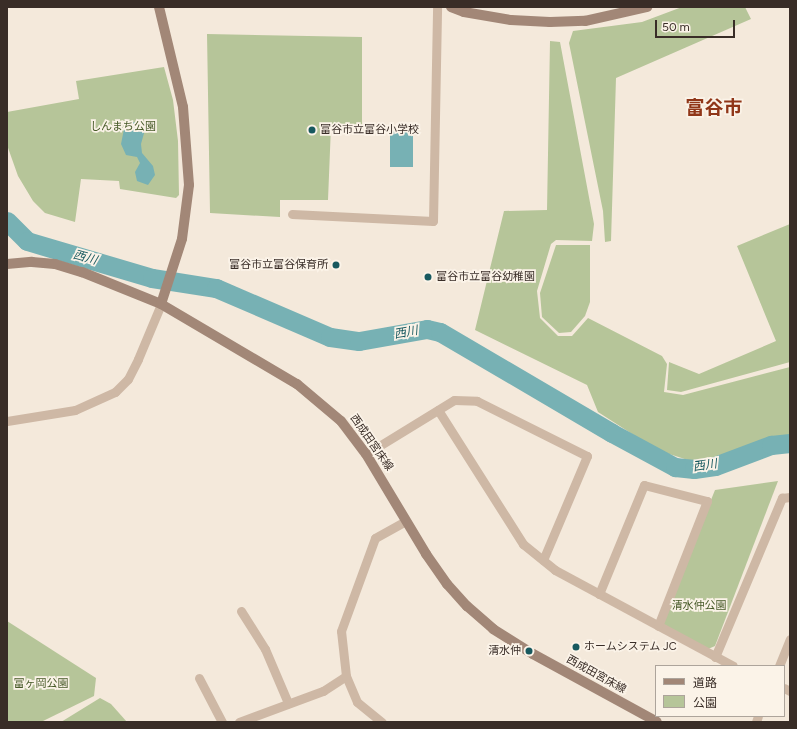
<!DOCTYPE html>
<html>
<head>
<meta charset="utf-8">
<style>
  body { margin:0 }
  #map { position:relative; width:797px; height:729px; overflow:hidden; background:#f4e9db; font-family:Figtree,"Noto Sans JP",sans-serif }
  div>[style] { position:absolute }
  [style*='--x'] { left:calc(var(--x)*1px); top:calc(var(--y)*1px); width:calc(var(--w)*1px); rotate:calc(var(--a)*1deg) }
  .green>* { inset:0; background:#b6c599 }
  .water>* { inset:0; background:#77b1b4; transform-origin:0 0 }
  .river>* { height:19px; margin:-9.5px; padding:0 9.5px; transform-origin:9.5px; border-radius:9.5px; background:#77b1b4 }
  .street>* { height:9px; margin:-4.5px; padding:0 4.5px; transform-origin:4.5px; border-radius:4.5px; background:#ceb8a5 }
  .secondary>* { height:10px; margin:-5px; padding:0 5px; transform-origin:5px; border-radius:5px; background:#a28777 }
  .dots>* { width:11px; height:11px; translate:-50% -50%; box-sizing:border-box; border:2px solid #fbf3e8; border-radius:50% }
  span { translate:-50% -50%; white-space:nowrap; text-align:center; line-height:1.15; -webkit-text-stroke:3.5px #fbf3e8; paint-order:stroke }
  .park-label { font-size:11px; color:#475a28 }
  .poi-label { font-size:11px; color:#392d27 }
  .left { translate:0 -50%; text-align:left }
  .right { translate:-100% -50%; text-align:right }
  .street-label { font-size:11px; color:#392d27 }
  .water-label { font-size:12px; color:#18595f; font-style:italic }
  .town-label { font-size:19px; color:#903618; font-weight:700 }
  .frame { position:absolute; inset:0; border:8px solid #392d27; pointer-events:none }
  .legend { position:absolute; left:655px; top:665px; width:130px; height:52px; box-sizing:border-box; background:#fbf3e8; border:1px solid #ada49b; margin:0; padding:5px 7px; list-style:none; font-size:12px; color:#392d27 }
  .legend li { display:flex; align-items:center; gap:8px; height:20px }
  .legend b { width:20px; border:1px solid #ada49b }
  .scale { position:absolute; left:655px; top:20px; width:80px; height:18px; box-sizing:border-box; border:2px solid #392d27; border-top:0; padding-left:5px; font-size:12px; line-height:14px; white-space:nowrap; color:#392d27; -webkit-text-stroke:3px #fbf3e8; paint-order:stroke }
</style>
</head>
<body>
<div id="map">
  <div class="green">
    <i style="clip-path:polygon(682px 7px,745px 7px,751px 19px,616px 78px,611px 241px,605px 242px,603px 211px,569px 43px,573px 31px,642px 22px)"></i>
    <i style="clip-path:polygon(207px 34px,362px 37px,362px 125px,331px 126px,328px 200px,280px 200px,280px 217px,210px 213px)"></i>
    <i style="clip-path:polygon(550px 41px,560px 42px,594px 224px,592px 241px,556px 240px,551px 244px,537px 291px,540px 318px,558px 336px,572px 336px,588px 318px,662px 356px,667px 364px,664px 392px,683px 395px,790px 367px,790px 437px,777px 437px,732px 455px,694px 462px,657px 450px,598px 412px,587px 385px,475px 330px,504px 211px,547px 210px)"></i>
    <i style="clip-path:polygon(164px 67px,173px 100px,178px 141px,179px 195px,176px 198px,120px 189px,119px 181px,81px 179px,75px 222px,45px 213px,33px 201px,18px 176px,7px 145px,7px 112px,79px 99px,76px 81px)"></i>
    <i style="clip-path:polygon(790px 224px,790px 362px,681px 392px,667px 390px,669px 362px,699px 374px,776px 341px,737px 246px)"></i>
    <i style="clip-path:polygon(556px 245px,590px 245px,590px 302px,585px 316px,571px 332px,559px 333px,542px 317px,540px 293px)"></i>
    <i style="clip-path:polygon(778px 481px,715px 646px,708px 649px,661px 623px,715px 490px)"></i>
    <i style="clip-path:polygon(7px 621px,96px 678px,94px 696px,41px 722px,7px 722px)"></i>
    <i style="clip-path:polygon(100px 698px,111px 704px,127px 722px,61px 722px)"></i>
  </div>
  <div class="water">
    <i style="clip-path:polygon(141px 121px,146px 126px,141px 144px,142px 153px,153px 166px,155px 175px,148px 185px,137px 181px,135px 172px,140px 163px,137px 157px,126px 155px,121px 144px,124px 129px,134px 122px)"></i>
    <i style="left:390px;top:127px;width:23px;height:40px"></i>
  </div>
  <div class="river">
    <i style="--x:7;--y:221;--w:28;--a:45"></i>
    <i style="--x:27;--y:241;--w:130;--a:16.5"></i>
    <i style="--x:152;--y:278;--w:65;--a:8.9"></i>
    <i style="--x:216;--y:288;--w:124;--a:23.3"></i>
    <i style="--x:330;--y:337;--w:29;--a:8"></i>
    <i style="--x:359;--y:341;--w:69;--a:-10"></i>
    <i style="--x:427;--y:329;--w:13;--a:13"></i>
    <i style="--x:440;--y:332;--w:199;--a:30.4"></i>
    <i style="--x:612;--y:433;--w:72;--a:28.4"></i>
    <i style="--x:675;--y:467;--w:19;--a:6"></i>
    <i style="--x:694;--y:469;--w:21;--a:-8"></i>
    <i style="--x:715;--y:466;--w:60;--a:-20.6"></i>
    <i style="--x:771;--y:445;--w:19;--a:-6"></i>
  </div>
  <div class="street">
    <i style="--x:292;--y:214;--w:141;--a:2.8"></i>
    <i style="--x:433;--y:221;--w:214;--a:-88.9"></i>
    <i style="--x:438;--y:410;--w:159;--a:57.6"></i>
    <i style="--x:523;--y:544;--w:41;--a:39.1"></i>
    <i style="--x:555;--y:570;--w:202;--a:28.3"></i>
    <i style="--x:7;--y:421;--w:69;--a:-9.2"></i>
    <i style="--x:75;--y:410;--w:44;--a:-24.2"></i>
    <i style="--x:115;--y:392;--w:18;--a:-45"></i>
    <i style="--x:128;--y:379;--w:22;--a:-63"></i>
    <i style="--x:138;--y:359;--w:60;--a:-67.3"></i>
    <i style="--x:366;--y:454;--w:103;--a:-31.5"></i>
    <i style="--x:454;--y:400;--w:23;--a:2"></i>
    <i style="--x:477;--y:401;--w:123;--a:26.6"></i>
    <i style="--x:587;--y:456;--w:113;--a:112.9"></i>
    <i style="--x:599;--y:594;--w:118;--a:-67.6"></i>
    <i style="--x:644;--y:485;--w:65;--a:14.3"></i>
    <i style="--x:707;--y:501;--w:134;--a:111.4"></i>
    <i style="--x:241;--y:611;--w:45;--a:57.7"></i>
    <i style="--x:265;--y:649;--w:59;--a:66.9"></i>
    <i style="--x:715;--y:657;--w:173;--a:-67.2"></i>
    <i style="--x:782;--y:498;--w:8;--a:-7"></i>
    <i style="--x:779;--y:666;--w:29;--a:-68"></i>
    <i style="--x:346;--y:676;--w:28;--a:67"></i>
    <i style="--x:357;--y:702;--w:32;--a:39"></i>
    <i style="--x:199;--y:678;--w:50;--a:62.4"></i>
    <i style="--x:784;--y:688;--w:7;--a:27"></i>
    <i style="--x:239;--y:722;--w:90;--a:-20.3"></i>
    <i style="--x:323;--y:691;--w:27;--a:-33"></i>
    <i style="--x:346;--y:676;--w:45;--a:-96.3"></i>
    <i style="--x:341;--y:631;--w:99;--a:-69.9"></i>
    <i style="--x:375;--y:538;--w:35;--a:-29"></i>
    <i style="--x:756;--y:722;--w:6;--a:-72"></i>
  </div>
  <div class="secondary">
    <i style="--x:159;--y:7;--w:103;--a:76.5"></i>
    <i style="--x:183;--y:107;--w:78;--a:85.6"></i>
    <i style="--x:189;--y:185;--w:54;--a:97.4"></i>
    <i style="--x:182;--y:239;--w:68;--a:107.9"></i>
    <i style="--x:451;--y:7;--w:14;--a:21"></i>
    <i style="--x:464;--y:12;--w:48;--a:9.7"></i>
    <i style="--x:511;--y:20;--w:39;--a:3"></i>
    <i style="--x:550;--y:22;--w:35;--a:-2"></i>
    <i style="--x:585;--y:21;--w:64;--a:-12.7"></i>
    <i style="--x:7;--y:264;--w:25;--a:-5"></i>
    <i style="--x:32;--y:262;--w:23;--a:5"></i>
    <i style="--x:55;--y:264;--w:28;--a:17"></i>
    <i style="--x:82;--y:272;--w:85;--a:22.1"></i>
    <i style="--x:161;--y:304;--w:158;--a:30.5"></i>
    <i style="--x:297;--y:384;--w:57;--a:40.1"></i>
    <i style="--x:341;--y:421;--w:41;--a:52.9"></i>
    <i style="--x:366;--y:454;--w:117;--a:59"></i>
    <i style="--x:426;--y:554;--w:37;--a:55"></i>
    <i style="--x:447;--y:584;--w:30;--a:48"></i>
    <i style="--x:467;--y:606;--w:35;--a:41"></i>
    <i style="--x:493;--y:629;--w:47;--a:32"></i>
    <i style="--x:533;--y:654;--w:141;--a:28.7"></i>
  </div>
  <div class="dots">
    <i style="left:312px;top:130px;background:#18595f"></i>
    <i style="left:336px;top:265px;background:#18595f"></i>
    <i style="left:428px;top:277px;background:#18595f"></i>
    <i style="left:576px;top:647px;background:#18595f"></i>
    <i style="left:529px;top:651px;background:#18595f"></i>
  </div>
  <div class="park-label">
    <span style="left:123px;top:127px">しんまち公園</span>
    <span style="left:699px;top:606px">清水仲公園</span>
    <span style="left:41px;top:684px">富ヶ岡公園</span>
  </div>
  <div class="poi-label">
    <span class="left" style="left:320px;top:130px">富谷市立富谷小学校</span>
    <span class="right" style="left:328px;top:265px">富谷市立富谷保育所</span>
    <span class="left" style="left:436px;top:277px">富谷市立富谷幼稚園</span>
    <span class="left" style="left:584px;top:647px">ホームシステム JC</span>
    <span class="right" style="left:521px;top:651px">清水仲</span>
  </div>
  <div class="street-label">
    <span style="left:371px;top:443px;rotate:55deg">西成田宮床線</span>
    <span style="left:596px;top:675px;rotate:29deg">西成田宮床線</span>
  </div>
  <div class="water-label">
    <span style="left:85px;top:258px;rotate:16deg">西川</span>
    <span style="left:406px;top:333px;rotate:-10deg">西川</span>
    <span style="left:705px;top:466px;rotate:-8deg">西川</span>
  </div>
  <div class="town-label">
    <span style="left:714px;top:108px">富谷市</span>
  </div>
  <div class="frame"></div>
  <ul class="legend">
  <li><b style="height:5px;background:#a28777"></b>道路</li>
  <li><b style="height:11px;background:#b6c599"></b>公園</li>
  </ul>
  <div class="scale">50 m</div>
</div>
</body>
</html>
